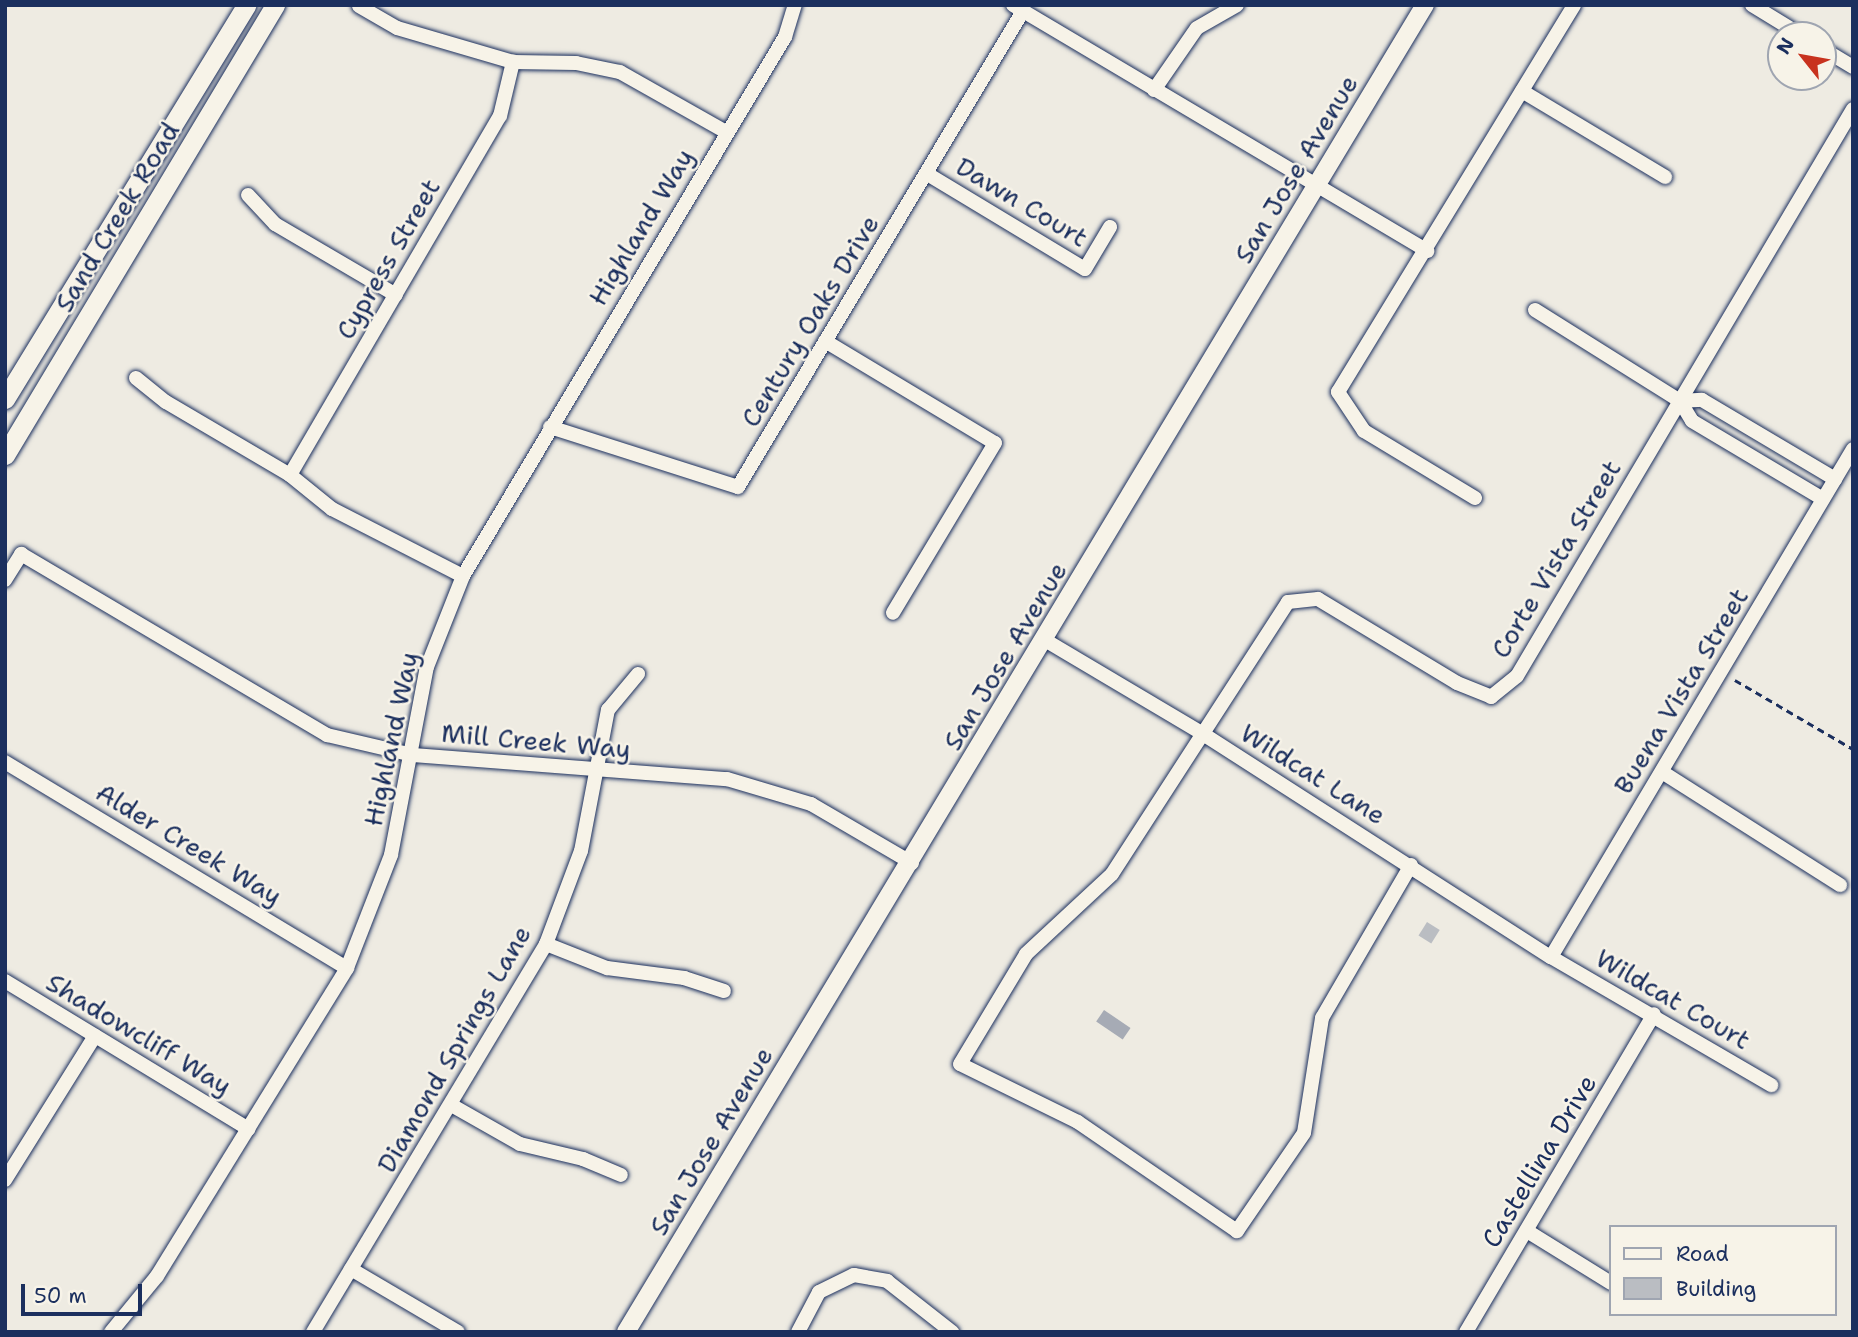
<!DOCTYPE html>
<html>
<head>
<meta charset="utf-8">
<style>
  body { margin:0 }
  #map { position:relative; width:1858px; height:1337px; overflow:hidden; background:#eeebe2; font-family:"Shantell Sans",sans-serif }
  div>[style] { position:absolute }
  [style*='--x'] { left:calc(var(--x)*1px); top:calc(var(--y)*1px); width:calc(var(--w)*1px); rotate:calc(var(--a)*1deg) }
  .water>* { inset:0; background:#a6abb5; transform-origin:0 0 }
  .building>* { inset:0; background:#babdc2; transform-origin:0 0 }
  .path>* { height:2.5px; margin-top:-1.25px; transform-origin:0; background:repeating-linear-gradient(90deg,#1b2f5e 0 7px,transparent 0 12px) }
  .roads { filter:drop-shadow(0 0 2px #1b2f5e) drop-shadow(0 0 2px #1b2f5e) }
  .minor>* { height:14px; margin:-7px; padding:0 7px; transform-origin:7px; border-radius:7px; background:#f7f3e8 }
  .tertiary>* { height:18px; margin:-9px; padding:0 9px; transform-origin:9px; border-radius:9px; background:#f7f3e8 }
  .secondary>* { height:19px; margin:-9.5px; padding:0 9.5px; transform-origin:9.5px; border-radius:9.5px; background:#f7f3e8 }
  span { translate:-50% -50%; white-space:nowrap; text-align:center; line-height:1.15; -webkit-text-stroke:5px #f7f3e8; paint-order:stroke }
  .street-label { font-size:26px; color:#1b2f5e }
  .frame { position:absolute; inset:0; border:7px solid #1b2f5e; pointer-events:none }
  .legend { position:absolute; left:1609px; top:1225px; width:228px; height:91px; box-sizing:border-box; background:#f7f3e8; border:2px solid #9fa5b1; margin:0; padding:9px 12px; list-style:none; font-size:21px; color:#1b2f5e }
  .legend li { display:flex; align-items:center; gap:14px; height:35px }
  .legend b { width:35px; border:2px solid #9fa5b1 }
  .north { position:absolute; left:1767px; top:21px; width:70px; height:70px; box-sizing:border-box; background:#f7f3e8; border:2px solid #9fa5b1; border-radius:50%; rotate:301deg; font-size:19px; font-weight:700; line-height:28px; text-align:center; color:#1b2f5e }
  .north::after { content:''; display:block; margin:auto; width:24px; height:32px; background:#c8321e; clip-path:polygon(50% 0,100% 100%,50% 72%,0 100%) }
  .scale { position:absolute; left:21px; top:1284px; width:121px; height:32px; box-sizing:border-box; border:4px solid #1b2f5e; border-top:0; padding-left:9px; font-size:21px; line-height:24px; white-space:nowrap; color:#1b2f5e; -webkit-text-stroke:5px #f7f3e8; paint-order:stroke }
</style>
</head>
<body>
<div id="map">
  <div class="water">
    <i style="left:1104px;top:1010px;width:32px;height:14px;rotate:34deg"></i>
  </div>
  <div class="building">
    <i style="left:1427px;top:922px;width:15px;height:16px;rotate:32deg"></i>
  </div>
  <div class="path">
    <i style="--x:1735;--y:680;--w:137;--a:30.3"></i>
  </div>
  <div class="roads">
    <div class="minor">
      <i style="--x:1013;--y:5;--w:482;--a:30.7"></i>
      <i style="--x:1752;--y:5;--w:57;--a:31.5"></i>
      <i style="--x:359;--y:6;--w:44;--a:30.1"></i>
      <i style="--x:397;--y:28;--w:121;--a:16.3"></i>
      <i style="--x:513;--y:62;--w:63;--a:0.9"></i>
      <i style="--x:576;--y:63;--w:45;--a:11.6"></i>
      <i style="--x:620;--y:72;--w:122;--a:29.5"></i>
      <i style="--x:1823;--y:49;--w:35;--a:31"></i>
      <i style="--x:1154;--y:90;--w:75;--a:-55.3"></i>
      <i style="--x:1197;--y:28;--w:46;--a:-29.9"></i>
      <i style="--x:1522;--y:91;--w:167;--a:31"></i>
      <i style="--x:929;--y:175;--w:182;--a:31.1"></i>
      <i style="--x:1085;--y:269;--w:49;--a:-59.2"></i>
      <i style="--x:248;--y:195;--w:40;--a:47"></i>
      <i style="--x:275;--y:224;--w:140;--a:30.4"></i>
      <i style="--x:1535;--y:310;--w:171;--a:32.1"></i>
      <i style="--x:1680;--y:401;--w:23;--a:59"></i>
      <i style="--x:1692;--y:421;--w:152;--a:30.8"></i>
      <i style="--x:825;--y:341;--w:198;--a:31"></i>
      <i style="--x:995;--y:443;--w:198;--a:121"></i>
      <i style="--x:136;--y:378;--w:38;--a:39"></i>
      <i style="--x:166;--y:402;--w:144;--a:30.5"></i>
      <i style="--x:290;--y:475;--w:54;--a:39"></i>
      <i style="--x:332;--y:509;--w:147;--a:27.1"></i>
      <i style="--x:1680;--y:401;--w:22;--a:-3"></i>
      <i style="--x:1702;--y:400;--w:155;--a:30.7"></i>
      <i style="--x:550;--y:427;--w:197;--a:17.7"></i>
      <i style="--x:738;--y:487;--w:555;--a:-59.09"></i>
      <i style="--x:290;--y:475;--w:416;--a:-59.7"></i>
      <i style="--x:500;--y:116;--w:56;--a:-76.5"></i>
      <i style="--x:1475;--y:498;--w:130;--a:-148.9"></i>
      <i style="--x:1364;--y:431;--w:47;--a:-123.7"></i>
      <i style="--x:1338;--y:392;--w:453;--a:-58.6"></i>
      <i style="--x:5;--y:580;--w:31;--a:-58"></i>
      <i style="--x:21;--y:554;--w:356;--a:30.6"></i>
      <i style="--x:327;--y:735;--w:88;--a:13.1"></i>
      <i style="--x:413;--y:755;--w:315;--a:4.4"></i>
      <i style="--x:727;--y:779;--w:88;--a:16.6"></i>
      <i style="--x:811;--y:804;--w:117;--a:30.3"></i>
      <i style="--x:1045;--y:640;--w:180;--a:30.7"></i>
      <i style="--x:1200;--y:732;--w:417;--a:32.7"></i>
      <i style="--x:1551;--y:957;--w:255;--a:30.2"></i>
      <i style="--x:5;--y:762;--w:399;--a:31.1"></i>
      <i style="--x:1662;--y:772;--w:211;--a:32.4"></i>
      <i style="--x:1411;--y:865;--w:177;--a:120.2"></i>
      <i style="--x:1322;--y:1018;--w:116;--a:98.9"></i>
      <i style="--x:1304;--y:1133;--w:119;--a:124.4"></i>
      <i style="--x:1237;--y:1231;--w:193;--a:-145.6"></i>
      <i style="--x:1078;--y:1122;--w:131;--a:-153.8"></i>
      <i style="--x:960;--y:1064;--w:128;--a:-59"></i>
      <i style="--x:1026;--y:954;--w:117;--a:-42.9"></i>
      <i style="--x:1112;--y:874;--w:324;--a:-57.1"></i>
      <i style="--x:1288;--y:602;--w:30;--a:-6"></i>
      <i style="--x:1318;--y:599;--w:162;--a:31.1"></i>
      <i style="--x:1457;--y:683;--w:37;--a:22"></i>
      <i style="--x:1491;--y:697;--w:33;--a:-39"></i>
      <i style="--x:1517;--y:676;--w:659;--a:-59.35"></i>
      <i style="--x:546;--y:944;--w:66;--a:21.5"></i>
      <i style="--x:607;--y:968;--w:78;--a:7.4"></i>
      <i style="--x:684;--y:978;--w:42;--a:18"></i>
      <i style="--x:1551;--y:957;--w:591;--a:-59.27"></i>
      <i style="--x:5;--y:981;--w:285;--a:31.3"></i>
      <i style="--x:453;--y:1106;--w:77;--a:29.6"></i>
      <i style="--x:520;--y:1144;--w:65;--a:13.4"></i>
      <i style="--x:583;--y:1159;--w:41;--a:22.8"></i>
      <i style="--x:5;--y:1180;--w:170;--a:-58"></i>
      <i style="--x:1527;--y:1231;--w:99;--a:31.8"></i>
      <i style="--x:351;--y:1269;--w:124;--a:30.5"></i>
      <i style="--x:111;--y:1332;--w:72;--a:-50.6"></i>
      <i style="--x:157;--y:1276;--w:362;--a:-58.3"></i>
      <i style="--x:347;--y:968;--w:121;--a:-68.7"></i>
      <i style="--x:391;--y:855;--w:191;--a:-79.2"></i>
      <i style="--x:427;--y:667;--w:98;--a:-68.4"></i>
      <i style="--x:463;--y:576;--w:628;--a:-59.15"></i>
      <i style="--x:785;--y:37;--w:34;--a:-73"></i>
      <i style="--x:313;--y:1332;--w:453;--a:-59"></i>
      <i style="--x:546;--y:944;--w:99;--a:-69.4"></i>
      <i style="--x:581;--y:851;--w:144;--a:-79.2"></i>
      <i style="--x:608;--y:710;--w:47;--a:-50.2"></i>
      <i style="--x:798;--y:1332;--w:45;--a:-62.3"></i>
      <i style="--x:819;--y:1292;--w:39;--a:-26"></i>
      <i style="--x:854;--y:1275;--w:34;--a:10"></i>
      <i style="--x:887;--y:1281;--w:83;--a:38.1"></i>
      <i style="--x:1466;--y:1332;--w:369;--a:-59.4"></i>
    </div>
    <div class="tertiary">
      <i style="--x:626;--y:1332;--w:1549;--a:-58.95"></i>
    </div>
    <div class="secondary">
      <i style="--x:5;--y:399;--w:462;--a:-58.5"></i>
      <i style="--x:5;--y:455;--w:525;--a:-59.04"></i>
    </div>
  </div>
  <div class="street-label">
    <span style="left:1296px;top:169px;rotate:-59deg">San Jose Avenue</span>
    <span style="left:1022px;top:202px;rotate:31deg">Dawn Court</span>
    <span style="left:117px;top:217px;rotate:-59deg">Sand Creek Road</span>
    <span style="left:641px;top:227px;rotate:-59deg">Highland Way</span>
    <span style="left:388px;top:259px;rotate:-60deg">Cypress Street</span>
    <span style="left:810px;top:321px;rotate:-59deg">Century Oaks Drive</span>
    <span style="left:1556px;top:559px;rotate:-59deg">Corte Vista Street</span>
    <span style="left:1005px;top:656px;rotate:-59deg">San Jose Avenue</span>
    <span style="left:1681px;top:691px;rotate:-59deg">Buena Vista Street</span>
    <span style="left:391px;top:739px;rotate:-78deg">Highland Way</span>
    <span style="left:536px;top:741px;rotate:5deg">Mill Creek Way</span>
    <span style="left:1313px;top:774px;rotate:32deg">Wildcat Lane</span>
    <span style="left:189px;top:844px;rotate:31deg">Alder Creek Way</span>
    <span style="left:1673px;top:999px;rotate:30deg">Wildcat Court</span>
    <span style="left:139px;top:1034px;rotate:31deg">Shadowcliff Way</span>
    <span style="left:454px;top:1049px;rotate:-60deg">Diamond Springs Lane</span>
    <span style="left:711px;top:1141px;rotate:-59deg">San Jose Avenue</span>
    <span style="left:1539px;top:1161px;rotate:-59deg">Castellina Drive</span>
  </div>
  <div class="frame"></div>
  <ul class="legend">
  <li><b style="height:9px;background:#f7f3e8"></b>Road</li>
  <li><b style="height:19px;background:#babdc2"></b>Building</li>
  </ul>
  <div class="north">N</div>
  <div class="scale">50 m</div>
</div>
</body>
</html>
